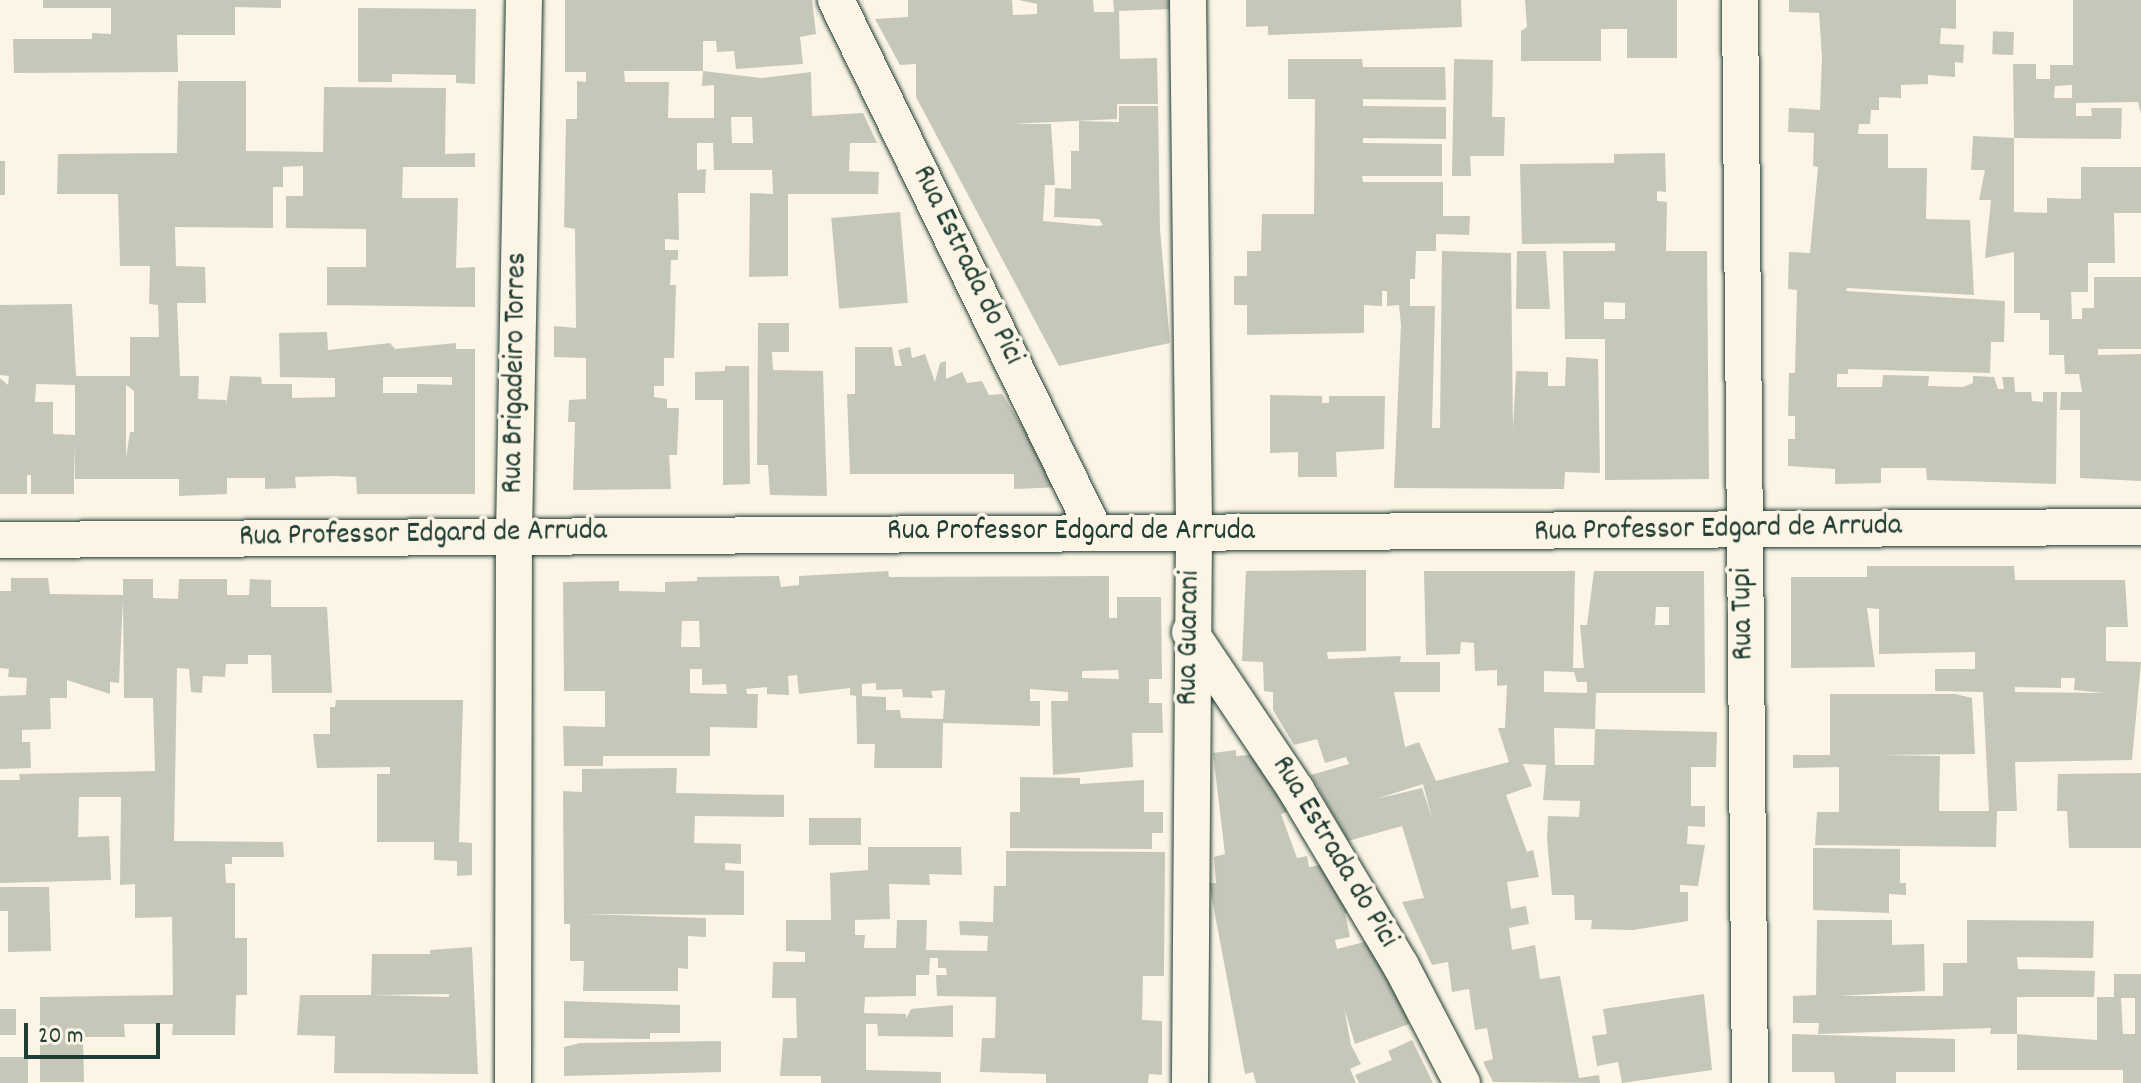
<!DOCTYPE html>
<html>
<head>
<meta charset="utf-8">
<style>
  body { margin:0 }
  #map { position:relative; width:2141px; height:1083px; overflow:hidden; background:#fcf5e5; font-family:Dekko,sans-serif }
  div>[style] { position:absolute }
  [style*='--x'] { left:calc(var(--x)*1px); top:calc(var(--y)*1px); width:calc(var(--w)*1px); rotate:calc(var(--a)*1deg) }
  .building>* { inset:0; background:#c5c7b9; transform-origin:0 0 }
  .roads { filter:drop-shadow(0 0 2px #1f3d34) drop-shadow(0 0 2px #1f3d34) }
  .minor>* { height:36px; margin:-18px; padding:0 18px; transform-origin:18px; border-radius:18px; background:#fcf5e5 }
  span { translate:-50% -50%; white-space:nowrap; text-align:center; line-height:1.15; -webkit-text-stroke:7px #fcf5e5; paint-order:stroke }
  .street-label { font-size:30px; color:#1f3d34 }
  .scale { position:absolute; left:24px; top:1023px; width:136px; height:36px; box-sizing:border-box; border:4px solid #1f3d34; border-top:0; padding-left:10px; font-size:24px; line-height:28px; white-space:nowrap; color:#1f3d34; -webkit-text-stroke:6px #fcf5e5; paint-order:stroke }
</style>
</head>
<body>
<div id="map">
  <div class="building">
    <i style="clip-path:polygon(43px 0,281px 0,281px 8px,235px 7px,235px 35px,177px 35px,178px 72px,14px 73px,13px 39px,92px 39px,92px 33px,111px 34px,111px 8px,43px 8px)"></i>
    <i style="clip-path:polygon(evenodd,565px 0,812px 0,816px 34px,800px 37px,803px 64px,736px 69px,734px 51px,717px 52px,716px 41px,703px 41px,703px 71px,624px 71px,625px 82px,669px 82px,668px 118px,714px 118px,714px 85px,702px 86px,703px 71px,761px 78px,811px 72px,812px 116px,863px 113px,877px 143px,850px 143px,849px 171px,879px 172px,878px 194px,788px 194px,788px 276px,749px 277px,750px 193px,773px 194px,772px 170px,714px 170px,713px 143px,697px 143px,697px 170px,706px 169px,705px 193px,678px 193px,679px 240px,665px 239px,665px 250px,678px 250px,678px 260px,671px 260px,670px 285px,676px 285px,674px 358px,664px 358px,664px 386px,654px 386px,654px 397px,667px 399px,667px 408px,679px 408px,677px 455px,669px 455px,671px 489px,573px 490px,575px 422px,568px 422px,569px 400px,586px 399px,586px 358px,554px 357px,554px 326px,576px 328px,575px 229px,564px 227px,566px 119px,577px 119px,577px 81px,586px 82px,586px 72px,565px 72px,565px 0,731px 117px,752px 117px,753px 143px,732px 143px,731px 117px)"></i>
    <i style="clip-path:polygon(908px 0,1012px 0,1013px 15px,1037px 14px,1037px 4px,1019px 0,1093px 0,1094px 12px,1114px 12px,1113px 0,1171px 0,1171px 9px,1119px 11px,1120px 59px,1157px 58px,1158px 104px,1117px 104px,1117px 119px,1013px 124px,1051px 124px,1055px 185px,1045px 185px,1043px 221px,1097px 226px,1103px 225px,1099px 219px,1054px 217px,1055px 188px,1071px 189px,1071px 151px,1079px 151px,1079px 121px,1119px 122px,1119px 106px,1158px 106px,1160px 229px,1170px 343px,1059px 366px,916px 97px,916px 64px,900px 65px,875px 19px,908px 17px)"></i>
    <i style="clip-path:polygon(1246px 0,1461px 0,1462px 27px,1268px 35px,1268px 26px,1246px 27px)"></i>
    <i style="clip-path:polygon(1525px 0,1677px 0,1677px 58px,1627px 58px,1627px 29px,1601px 29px,1601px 61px,1521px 61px,1521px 31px,1527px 27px)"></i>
    <i style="clip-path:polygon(1789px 0,1956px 0,1956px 29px,1941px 28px,1940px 44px,1964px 45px,1963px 63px,1955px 62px,1955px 77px,1928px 75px,1928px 84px,1901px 85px,1901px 98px,1879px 97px,1879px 110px,1871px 110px,1870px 124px,1859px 124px,1858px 134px,1888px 134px,1888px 168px,1927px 168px,1926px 219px,1970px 220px,1974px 295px,1847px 288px,1846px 291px,2005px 301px,2004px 342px,1991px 342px,1990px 373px,1848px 369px,1848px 374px,1837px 374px,1837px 387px,1882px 387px,1883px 375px,1929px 376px,1928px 386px,1963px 387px,1973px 383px,1973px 376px,1994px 377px,1998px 389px,2004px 389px,2002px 377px,2014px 377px,2015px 392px,2031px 392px,2032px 401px,2043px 402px,2043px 392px,2057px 392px,2056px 484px,1927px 480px,1926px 468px,1881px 468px,1881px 483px,1835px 484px,1835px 469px,1788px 466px,1788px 439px,1795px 439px,1795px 416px,1788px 416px,1789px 373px,1795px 373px,1797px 290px,1788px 289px,1789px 252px,1810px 253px,1818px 167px,1813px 166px,1814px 133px,1788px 132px,1789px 108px,1820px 110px,1822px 57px,1819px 13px,1789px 12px)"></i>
    <i style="clip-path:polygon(evenodd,2073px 0,2141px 0,2141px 114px,2138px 102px,2076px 103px,2076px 116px,2092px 116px,2091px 108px,2122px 108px,2121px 139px,2014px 138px,2014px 212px,2047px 213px,2047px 198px,2081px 199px,2081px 167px,2141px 167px,2141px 213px,2114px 213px,2115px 263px,2088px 263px,2088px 292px,2071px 292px,2072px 319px,2082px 319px,2082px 308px,2094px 308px,2094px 277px,2141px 277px,2141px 349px,2098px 349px,2098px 355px,2141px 354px,2141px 481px,2080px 478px,2080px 410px,2060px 410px,2061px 392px,2082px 392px,2079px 374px,2065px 374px,2064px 355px,2049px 355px,2049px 320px,2040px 320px,2040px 313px,2014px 313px,2014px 252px,1985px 258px,1991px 200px,1979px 200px,1985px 170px,1971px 170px,1973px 136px,2014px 138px,2013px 64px,2036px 64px,2036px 79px,2050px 79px,2050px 65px,2073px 65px,2073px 0,2072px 85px,2072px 98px,2054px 98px,2055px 86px,2072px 85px)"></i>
    <i style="clip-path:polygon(358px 8px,476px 9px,475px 84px,456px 83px,456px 75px,392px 74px,392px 82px,358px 82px)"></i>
    <i style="left:2014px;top:32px;width:23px;height:21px;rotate:92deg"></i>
    <i style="clip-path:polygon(1288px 59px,1362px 59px,1363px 67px,1445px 67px,1446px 100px,1363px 99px,1363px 106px,1446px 107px,1446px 139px,1363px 138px,1363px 143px,1442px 144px,1442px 176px,1362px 176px,1363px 182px,1443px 182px,1443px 216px,1470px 216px,1469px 235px,1436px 234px,1436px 251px,1416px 251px,1415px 279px,1410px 279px,1410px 306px,1435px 306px,1432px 428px,1440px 428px,1442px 251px,1511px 253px,1513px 429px,1516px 371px,1548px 372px,1548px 386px,1565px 386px,1566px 357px,1598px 359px,1600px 473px,1565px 472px,1564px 489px,1394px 488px,1401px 325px,1399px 305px,1387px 306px,1387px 291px,1382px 291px,1382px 306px,1364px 305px,1364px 333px,1247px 335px,1247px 305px,1234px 305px,1234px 276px,1247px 276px,1247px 251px,1261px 251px,1262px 214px,1314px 214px,1315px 99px,1288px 99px)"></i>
    <i style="clip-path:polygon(1454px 59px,1493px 60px,1492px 117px,1505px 117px,1504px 156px,1470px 156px,1471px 176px,1452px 176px)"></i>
    <i style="clip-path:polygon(evenodd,178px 81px,246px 81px,246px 151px,323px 152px,324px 87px,446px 88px,445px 154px,475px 153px,475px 167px,403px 167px,402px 198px,458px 198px,456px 268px,475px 267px,475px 307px,327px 305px,327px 267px,366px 267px,366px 229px,286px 228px,286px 196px,303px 196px,303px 166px,283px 167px,283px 187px,273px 187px,273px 228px,175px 227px,176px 266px,205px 267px,206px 303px,177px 303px,180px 376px,199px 376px,198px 399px,226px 400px,226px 406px,230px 376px,261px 377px,262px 384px,292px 384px,292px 398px,335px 397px,335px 378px,280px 377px,279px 333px,327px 332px,328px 350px,390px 343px,395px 349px,456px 343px,456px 349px,475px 349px,475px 494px,357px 494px,356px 477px,335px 476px,295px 477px,296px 488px,265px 489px,265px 478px,227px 478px,227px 494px,179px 496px,179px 479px,75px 479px,74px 444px,74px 494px,31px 494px,31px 475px,27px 475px,27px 494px,0 494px,0 378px,8px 385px,9px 376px,0 375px,0 305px,72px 304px,76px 376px,130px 376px,130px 337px,159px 337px,158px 305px,149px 304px,150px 266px,120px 266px,118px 194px,57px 194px,58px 154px,177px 153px,178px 81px,383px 377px,452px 377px,452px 385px,417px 384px,417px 393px,383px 393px,383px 377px,178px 81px,36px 384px,75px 385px,75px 435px,53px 434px,53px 402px,35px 402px,36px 384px,178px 81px,126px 385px,134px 391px,134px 432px,130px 432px,126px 458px,126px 385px)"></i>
    <i style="clip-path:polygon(evenodd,1665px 153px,1666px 192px,1657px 191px,1657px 201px,1667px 202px,1666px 251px,1707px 251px,1709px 479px,1605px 480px,1605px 339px,1565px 339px,1563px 251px,1615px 251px,1615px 243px,1522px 244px,1520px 164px,1614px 163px,1614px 154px,1665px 153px,1604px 302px,1625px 303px,1625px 319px,1604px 319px,1604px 302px)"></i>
    <i style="left:0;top:161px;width:5px;height:34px"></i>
    <i style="left:900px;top:212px;width:91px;height:69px;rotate:85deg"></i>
    <i style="clip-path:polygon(1517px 251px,1546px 251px,1550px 309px,1516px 309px)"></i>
    <i style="clip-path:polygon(758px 323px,789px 323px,789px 352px,772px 352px,773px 370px,823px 371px,827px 496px,770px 495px,768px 465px,757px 465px)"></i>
    <i style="clip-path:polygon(855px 347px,892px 347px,895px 366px,902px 366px,898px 350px,910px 347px,912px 358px,925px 354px,935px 382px,940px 363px,946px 361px,946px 379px,962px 372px,967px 383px,982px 381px,989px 395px,1002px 394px,1060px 487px,1014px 489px,1014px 474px,850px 474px,847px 394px,855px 394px)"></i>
    <i style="clip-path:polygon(725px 366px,749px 366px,750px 484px,723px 485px,723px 400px,695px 400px,695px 372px,725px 371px)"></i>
    <i style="clip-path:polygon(1270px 395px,1322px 396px,1322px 403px,1329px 403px,1329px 396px,1385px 396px,1384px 449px,1336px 452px,1337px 477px,1298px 477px,1298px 452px,1270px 453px)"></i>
    <i style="clip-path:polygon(evenodd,1867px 566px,2014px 566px,2015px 580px,2125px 580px,2128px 627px,2106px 627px,2106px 661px,2141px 662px,2132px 760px,2015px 762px,2017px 811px,1997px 811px,1996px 847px,1815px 845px,1817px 812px,1839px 812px,1839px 767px,1793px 768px,1793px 755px,1830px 755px,1830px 694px,1955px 694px,1972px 698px,1975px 754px,1880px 755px,1940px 756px,1939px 811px,1989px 811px,1983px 692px,1935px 691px,1935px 669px,1975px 669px,1975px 652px,1879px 654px,1879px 609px,1867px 608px,1875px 667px,1791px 668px,1791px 577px,1867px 577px,1867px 566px,2061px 678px,2075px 678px,2074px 690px,2105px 693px,2015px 692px,2015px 687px,2061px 688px,2061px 678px)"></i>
    <i style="clip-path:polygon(evenodd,1366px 570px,1366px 651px,1327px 652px,1328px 659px,1401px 656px,1400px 662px,1440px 662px,1440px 692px,1394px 692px,1405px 747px,1419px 742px,1436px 781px,1509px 762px,1498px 728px,1505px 728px,1507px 685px,1497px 686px,1497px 670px,1475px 671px,1474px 643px,1461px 642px,1460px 654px,1426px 655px,1424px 571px,1575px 571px,1573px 668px,1584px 668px,1580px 625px,1587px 625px,1594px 571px,1704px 571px,1705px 693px,1596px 693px,1595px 729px,1554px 728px,1555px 765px,1594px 765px,1595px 729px,1717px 732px,1716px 767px,1691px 767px,1691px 806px,1705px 806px,1705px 827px,1688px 826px,1687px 844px,1705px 845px,1698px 886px,1680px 885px,1680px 892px,1688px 892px,1688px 921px,1633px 930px,1591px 929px,1592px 920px,1575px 920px,1574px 895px,1552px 895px,1547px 838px,1548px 816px,1579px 817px,1580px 801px,1543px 800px,1546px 765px,1523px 764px,1532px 786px,1506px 795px,1527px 852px,1533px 850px,1539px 877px,1507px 882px,1511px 909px,1526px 906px,1529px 924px,1509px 928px,1512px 950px,1535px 945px,1540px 979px,1560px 976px,1579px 1078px,1599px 1075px,1600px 1083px,1493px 1082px,1483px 1062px,1493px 1059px,1487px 1028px,1475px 1030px,1469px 989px,1452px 992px,1448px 962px,1432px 965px,1402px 902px,1424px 898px,1402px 826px,1348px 841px,1311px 775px,1349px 764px,1346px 757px,1325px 763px,1317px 739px,1294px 745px,1273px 710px,1273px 692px,1264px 691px,1263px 662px,1242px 661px,1246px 571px,1366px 570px,1656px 607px,1669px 607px,1669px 625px,1655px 625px,1656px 607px,1366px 570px,1544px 671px,1574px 672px,1577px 682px,1587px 682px,1587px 693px,1544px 692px,1544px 671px,1366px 570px,1423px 784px,1432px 818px,1422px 788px,1376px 799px,1423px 784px)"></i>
    <i style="clip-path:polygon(evenodd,888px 571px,889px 577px,1109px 576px,1109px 618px,1117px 618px,1117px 597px,1161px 597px,1162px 679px,1149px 679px,1149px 703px,1162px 703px,1163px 733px,1132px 733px,1133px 767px,1053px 775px,1051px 701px,1068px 701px,1068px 692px,1030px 689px,1030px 701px,1040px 701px,1040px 726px,943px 723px,942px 768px,874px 768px,875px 744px,857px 744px,856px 696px,850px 695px,850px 688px,799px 694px,797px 675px,788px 676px,789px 695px,767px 694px,767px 687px,746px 689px,747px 694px,758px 694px,757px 728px,710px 727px,710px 756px,603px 756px,603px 766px,564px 766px,563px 726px,605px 727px,605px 691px,564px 691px,563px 582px,619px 581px,619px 591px,665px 592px,665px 582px,697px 581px,697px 577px,779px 576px,781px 587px,799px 585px,799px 576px,888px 571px,682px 621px,699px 621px,700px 647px,681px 647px,682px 621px,888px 571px,690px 669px,702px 669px,702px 685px,726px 684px,727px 694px,690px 693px,690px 669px,888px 571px,1118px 670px,1119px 679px,1082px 678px,1082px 671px,1118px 670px,888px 571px,876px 683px,876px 690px,902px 689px,903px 697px,933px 698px,931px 691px,945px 690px,943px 719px,901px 718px,900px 710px,886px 710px,886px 697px,862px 696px,862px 684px,876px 683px)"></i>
    <i style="clip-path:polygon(11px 578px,48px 578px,50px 594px,123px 595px,123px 579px,153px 579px,153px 598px,178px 599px,179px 579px,227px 579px,227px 595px,249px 595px,250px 579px,271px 580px,271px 607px,327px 607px,332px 693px,272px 693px,271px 655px,248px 655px,248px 664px,226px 664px,225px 677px,203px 676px,202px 693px,191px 692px,189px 669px,177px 668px,174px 841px,283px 842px,284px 857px,232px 857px,232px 864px,225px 864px,226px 883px,235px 883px,235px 938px,247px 938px,247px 995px,236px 995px,235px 1035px,172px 1035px,173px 1024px,124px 1024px,125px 1037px,83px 1037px,84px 1082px,40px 1082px,40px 997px,173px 995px,172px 917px,135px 918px,135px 884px,120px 885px,121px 797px,79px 797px,78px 837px,109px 836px,111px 880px,0 883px,0 780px,20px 780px,19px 774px,155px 771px,153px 698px,124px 698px,123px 599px,119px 683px,110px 682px,110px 694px,67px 680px,67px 698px,50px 698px,51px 729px,22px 730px,22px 742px,30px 742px,31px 768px,0 769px,0 696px,26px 695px,27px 678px,8px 677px,9px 669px,0 668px,0 591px,11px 591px)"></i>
    <i style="clip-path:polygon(336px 700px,463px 700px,459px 842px,472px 843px,472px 875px,457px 876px,457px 861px,434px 860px,434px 842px,377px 842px,377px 774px,390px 774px,390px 767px,317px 768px,313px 734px,330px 734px,330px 707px,335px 707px)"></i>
    <i style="clip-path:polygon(1236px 750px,1236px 756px,1263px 754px,1290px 811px,1281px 814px,1297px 858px,1307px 856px,1309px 867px,1322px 865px,1355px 911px,1345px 913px,1350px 937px,1335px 940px,1337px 949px,1368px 941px,1393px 975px,1409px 1024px,1355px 1044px,1344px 1008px,1351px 1045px,1361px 1064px,1350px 1069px,1356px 1083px,1256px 1083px,1253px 1072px,1245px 1074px,1209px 883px,1216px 883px,1214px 857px,1225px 854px,1213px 753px)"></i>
    <i style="clip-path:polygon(677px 768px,676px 793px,784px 795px,784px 817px,695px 816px,694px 843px,741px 844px,741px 864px,725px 863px,725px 870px,744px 871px,744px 915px,583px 914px,706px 918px,706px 937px,688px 936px,688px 969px,678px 968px,678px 991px,583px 991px,584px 961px,570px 961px,570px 924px,564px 924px,563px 791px,582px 792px,582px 769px)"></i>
    <i style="clip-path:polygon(2141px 773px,2141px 848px,2069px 848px,2067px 811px,2057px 811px,2058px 774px)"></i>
    <i style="clip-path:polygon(1020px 777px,1080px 778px,1080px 784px,1144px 780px,1144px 812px,1163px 812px,1163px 833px,1152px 833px,1152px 849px,1010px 848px,1010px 812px,1020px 812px)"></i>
    <i style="left:809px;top:818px;width:52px;height:27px"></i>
    <i style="clip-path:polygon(868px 847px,961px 847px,962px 875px,929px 874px,930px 885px,889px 884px,890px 919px,855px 920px,855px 935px,865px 935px,864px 948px,896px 948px,897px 920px,927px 920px,926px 950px,987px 951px,988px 936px,960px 935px,959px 921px,993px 922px,994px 886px,1006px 886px,1006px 851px,1165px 852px,1164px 976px,1143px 976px,1142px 1020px,1162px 1021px,1162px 1075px,1149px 1074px,1148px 1083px,1046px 1083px,1046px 1074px,980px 1072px,982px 1038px,995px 1038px,996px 997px,937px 996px,936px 975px,947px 975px,946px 968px,938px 968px,938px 958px,930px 958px,929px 975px,916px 975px,916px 996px,865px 997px,864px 1013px,906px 1014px,906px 1019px,911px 1009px,953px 1005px,953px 1037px,878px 1036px,877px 1024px,866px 1024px,866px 1070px,941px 1072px,941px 1083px,821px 1083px,821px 1076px,780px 1076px,783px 1038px,797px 1038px,796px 998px,772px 998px,773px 962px,805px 962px,805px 952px,786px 951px,786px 920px,831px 920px,830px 873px,868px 870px)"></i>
    <i style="clip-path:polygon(1813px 848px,1900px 849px,1900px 883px,1906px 883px,1906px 895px,1889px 894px,1889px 913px,1813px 910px)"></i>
    <i style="clip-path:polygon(0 887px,49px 887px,51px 951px,8px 952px,8px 911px,0 911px)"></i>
    <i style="clip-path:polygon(evenodd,1817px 920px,1892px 920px,1892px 945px,1924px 944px,1925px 991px,1840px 996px,1943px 996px,1943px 963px,1967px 963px,1967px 920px,2094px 921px,2093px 958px,2017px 957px,2018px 969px,2095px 971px,2094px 997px,2017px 997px,2017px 1034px,2097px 1040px,2097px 997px,2114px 997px,2114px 974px,2141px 974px,2141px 1083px,2123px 1083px,2123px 1070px,2017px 1070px,2017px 1034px,1990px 1034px,1991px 1028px,1818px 1034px,1819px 1023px,1793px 1023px,1793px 996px,1816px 995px,1817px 920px,2121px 998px,2135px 998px,2135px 1034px,2123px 1034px,2121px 998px)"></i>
    <i style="clip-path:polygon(evenodd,472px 947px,478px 1074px,334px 1073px,335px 1036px,297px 1035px,300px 995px,371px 995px,372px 954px,430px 954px,430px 950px,472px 947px,449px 994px,449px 997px,371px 995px,449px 994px)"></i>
    <i style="clip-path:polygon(1704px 994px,1712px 1070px,1622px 1083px,1618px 1062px,1597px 1066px,1592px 1036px,1607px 1034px,1603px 1009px)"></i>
    <i style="clip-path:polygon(564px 1001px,680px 1005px,680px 1033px,650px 1033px,650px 1039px,564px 1038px)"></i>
    <i style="left:0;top:1009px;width:16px;height:26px"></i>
    <i style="clip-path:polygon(1792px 1034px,1955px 1039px,1955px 1072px,1896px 1072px,1896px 1083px,1835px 1083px,1834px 1072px,1792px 1072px)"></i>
    <i style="clip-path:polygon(1412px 1040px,1433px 1083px,1359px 1083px,1355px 1075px,1392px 1060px,1388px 1051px)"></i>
    <i style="clip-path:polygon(721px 1041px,721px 1072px,564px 1076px,564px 1047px,580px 1043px)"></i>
    <i style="left:0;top:1057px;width:28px;height:26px"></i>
  </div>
  <div class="roads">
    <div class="minor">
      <i style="--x:836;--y:0;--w:592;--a:64.04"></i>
      <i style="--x:1188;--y:0;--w:532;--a:89.35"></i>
      <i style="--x:1194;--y:532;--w:551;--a:90.42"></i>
      <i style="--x:1740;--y:0;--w:1083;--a:89.47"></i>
      <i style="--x:0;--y:540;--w:2141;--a:-0.35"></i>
      <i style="--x:1190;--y:632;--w:190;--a:56.1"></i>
      <i style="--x:1296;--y:790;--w:205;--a:59.2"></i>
      <i style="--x:1401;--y:966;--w:132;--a:62.5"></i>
      <i style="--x:513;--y:1083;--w:549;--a:-89.9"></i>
      <i style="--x:514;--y:534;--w:534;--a:-88.93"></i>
    </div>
  </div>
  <div class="street-label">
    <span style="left:966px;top:266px;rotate:64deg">Rua Estrada do Pici</span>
    <span style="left:517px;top:373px;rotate:-89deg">Rua Brigadeiro Torres</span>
    <span style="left:1718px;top:531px;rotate:-1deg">Rua Professor Edgard de Arruda</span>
    <span style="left:1071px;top:533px">Rua Professor Edgard de Arruda</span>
    <span style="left:423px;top:536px;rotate:-1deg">Rua Professor Edgard de Arruda</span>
    <span style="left:1745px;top:614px;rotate:-91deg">Rua Tupi</span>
    <span style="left:1191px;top:638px;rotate:-89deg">Rua Guarani</span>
    <span style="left:1333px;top:853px;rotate:59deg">Rua Estrada do Pici</span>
  </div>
  <div class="scale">20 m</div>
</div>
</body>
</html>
